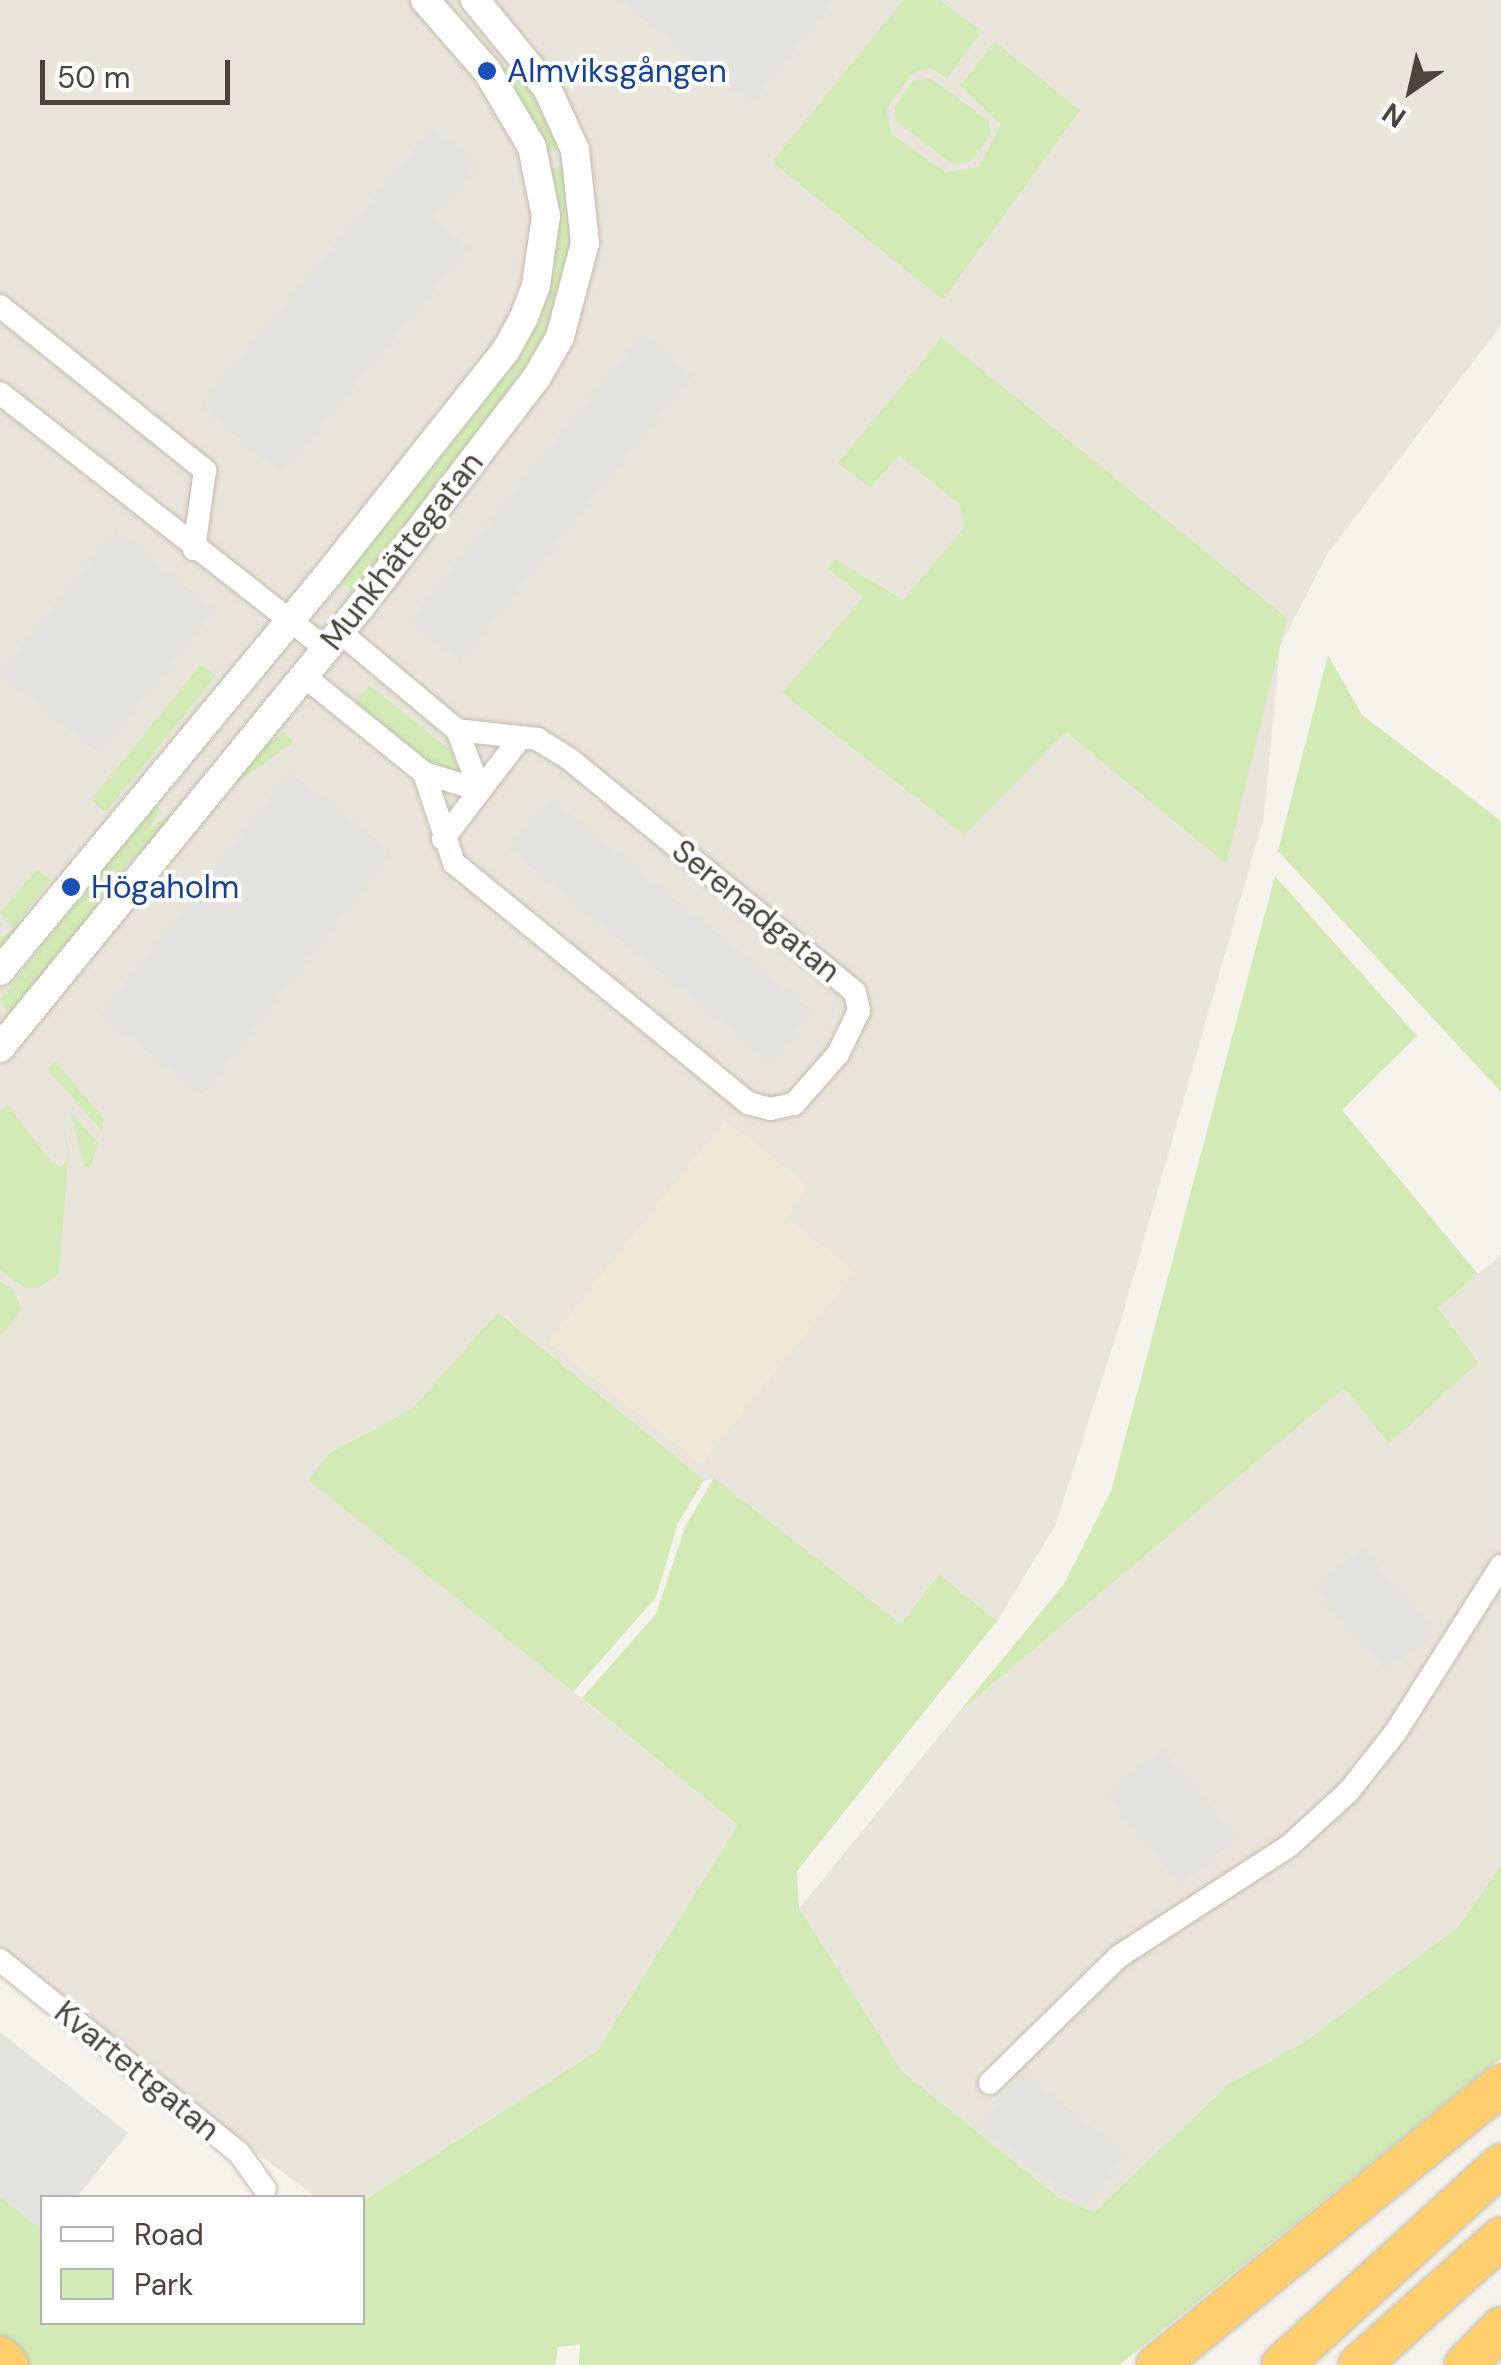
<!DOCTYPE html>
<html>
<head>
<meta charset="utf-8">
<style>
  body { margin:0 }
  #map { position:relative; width:1501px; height:2365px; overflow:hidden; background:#f6f3ec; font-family:"DM Sans",sans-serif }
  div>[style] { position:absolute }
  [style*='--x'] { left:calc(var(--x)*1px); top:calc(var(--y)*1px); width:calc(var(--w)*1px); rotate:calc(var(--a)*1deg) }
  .residential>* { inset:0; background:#eae5da }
  .education>* { inset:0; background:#efe8d6 }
  .green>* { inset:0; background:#d2eab5; transform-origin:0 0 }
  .parking>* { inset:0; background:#e5e3e0; transform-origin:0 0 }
  .roads { filter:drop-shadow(0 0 2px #c2bbae) drop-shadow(0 0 2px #c2bbae) }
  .minor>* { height:22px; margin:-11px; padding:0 11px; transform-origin:11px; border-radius:11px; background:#fff }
  .tertiary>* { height:28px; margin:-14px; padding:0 14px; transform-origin:14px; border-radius:14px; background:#fff }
  .motorway>* { height:40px; margin:-20px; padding:0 20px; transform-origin:20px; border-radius:20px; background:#ffcf6e }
  .dots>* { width:28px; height:28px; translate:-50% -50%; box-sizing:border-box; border:5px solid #fff; border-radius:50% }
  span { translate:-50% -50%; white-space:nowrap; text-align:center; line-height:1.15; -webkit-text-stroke:8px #fff; paint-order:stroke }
  .transit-label { font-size:32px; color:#164399 }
  .left { translate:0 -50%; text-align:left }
  .street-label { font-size:32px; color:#4b4439 }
  .legend { position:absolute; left:40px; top:2195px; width:325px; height:130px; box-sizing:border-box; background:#fff; border:2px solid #b7b4b0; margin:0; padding:12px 18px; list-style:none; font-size:30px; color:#4b4439 }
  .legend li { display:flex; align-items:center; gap:20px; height:50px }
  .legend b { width:50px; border:2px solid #b7b4b0 }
  .north { position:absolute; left:1361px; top:40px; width:100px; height:100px; -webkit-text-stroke:8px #fff; paint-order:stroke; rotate:214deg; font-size:28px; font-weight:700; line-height:40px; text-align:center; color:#4b4439 }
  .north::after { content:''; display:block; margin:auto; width:35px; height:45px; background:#4b4439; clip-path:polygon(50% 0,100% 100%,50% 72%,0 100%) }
  .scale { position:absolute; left:40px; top:60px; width:190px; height:45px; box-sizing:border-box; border:5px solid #4b4439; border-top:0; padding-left:12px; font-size:30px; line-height:35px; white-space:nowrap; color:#4b4439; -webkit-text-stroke:8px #fff; paint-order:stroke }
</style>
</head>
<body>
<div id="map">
  <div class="residential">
    <i style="clip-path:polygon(0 0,1501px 0,1501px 325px,1328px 553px,1280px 646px,1264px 816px,1120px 1324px,1055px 1526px,997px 1621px,939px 1574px,901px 1624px,714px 1479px,703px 1480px,499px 1312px,412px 1409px,329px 1453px,309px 1480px,739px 1825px,597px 2051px,363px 2201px,316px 2197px,0 1962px)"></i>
    <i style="clip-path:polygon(1501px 1255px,1501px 1865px,1458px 1927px,1306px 2041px,1229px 2084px,1093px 2213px,1059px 2198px,902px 2071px,799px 1909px,958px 1713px,1344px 1387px,1389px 1444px,1479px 1361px,1438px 1308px)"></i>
  </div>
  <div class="education">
    <i style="clip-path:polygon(725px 1120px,810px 1187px,786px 1217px,855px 1272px,701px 1464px,548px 1342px)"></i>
  </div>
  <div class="green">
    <i style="clip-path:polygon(903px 0,939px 0,982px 31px,947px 78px,930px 68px,912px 73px,886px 109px,892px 134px,945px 172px,979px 167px,1001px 124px,960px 86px,995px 42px,1080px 110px,943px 300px,772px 162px)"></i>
    <i style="clip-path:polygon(505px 67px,536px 98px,560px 149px,545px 152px,498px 71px)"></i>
    <i style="clip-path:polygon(930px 78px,989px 121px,990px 136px,970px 162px,951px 163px,896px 121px,895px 107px,912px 82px)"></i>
    <i style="clip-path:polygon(563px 166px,571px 249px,552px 325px,514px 386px,353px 591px,339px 580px,531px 337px,557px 246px,550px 169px)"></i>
    <i style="clip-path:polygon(942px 337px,1287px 618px,1226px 864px,1066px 732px,964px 835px,782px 693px,863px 597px,827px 568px,835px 559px,903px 600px,964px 528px,960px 505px,899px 455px,870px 488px,838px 463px)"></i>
    <i style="clip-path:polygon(1328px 655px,1362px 715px,1501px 821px,1501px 1092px,1278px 851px)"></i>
    <i style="left:201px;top:664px;width:19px;height:175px;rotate:39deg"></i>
    <i style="clip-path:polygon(369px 685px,457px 756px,455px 772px,441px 772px,355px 703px)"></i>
    <i style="left:285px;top:731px;width:14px;height:402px;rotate:54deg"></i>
    <i style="clip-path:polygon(156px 806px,161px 810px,104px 899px,10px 1017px,0 999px)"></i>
    <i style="clip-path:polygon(37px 869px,51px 880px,13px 928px,0 913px)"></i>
    <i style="clip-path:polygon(1275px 876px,1417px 1036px,1342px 1110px,1478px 1274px,1438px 1308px,1479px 1362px,1389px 1444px,1344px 1388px,958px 1713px,1064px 1584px,1111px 1491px)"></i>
    <i style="clip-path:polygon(55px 1061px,104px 1119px,102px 1131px,47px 1069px)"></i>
    <i style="clip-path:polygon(7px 1104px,52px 1163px,61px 1167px,69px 1158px,63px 1129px,69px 1149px,59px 1274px,38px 1288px,25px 1288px,0 1270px,0 1112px)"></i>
    <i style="clip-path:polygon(70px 1111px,98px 1143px,90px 1168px,84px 1166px)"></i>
    <i style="clip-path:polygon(0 1281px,15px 1292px,22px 1310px,0 1337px)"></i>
    <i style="clip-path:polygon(498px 1312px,704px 1480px,678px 1523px,656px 1597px,573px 1692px,308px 1480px,329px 1453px,412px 1409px)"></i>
    <i style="clip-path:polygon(714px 1478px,901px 1624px,939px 1574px,997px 1621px,797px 1871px,799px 1908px,902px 2071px,1059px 2198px,1094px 2212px,1229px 2084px,1306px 2041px,1458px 1927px,1501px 1865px,1501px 2058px,1119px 2365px,579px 2365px,580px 2344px,558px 2347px,555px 2365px,27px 2365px,0 2337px,0 2196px,42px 2230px,42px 2322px,362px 2322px,363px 2201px,597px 2051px,738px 1825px,582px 1698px,656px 1614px,686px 1525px)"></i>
  </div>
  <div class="parking">
    <i style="clip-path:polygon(619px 0,834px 0,751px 104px)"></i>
    <i style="clip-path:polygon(433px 127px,478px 165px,434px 217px,469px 248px,281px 474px,200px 406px)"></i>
    <i style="left:642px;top:334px;width:65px;height:369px;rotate:39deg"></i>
    <i style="left:116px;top:530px;width:127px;height:184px;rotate:39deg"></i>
    <i style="left:290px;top:772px;width:130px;height:308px;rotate:38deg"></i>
    <i style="left:550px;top:798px;width:338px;height:66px;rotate:39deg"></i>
    <i style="left:1362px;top:1548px;width:109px;height:62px;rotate:49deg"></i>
    <i style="left:1162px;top:1749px;width:116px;height:72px;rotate:50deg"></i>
    <i style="clip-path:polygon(0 2032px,128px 2133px,77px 2197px,42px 2198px,42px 2230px,0 2196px)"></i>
    <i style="left:1023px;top:2072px;width:132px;height:68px;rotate:39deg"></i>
  </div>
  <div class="roads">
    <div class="minor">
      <i style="--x:0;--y:306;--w:263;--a:38.7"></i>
      <i style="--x:205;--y:470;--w:80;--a:97.9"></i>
      <i style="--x:0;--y:393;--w:415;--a:38.1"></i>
      <i style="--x:304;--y:676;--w:154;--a:38.9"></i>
      <i style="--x:424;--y:773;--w:95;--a:71.6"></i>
      <i style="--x:454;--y:863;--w:380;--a:39.2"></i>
      <i style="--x:748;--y:1103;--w:23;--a:15"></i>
      <i style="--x:770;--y:1109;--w:25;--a:-12"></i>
      <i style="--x:794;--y:1104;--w:67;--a:-48.7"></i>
      <i style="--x:838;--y:1054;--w:48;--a:-64"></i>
      <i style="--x:859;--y:1011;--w:19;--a:-102"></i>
      <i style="--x:855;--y:992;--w:367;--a:-140.8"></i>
      <i style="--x:571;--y:760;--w:39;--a:-148"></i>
      <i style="--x:538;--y:739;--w:81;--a:-173.7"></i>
      <i style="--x:457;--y:730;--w:153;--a:-140.1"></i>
      <i style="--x:457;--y:730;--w:64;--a:69"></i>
      <i style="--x:424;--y:773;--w:59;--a:16.9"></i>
      <i style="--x:443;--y:839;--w:128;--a:-52.6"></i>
      <i style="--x:0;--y:1960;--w:307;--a:38.9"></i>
      <i style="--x:239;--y:2153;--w:44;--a:54.2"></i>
      <i style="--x:990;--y:2083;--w:180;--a:-44.5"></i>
      <i style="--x:1118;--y:1957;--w:204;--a:-33"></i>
      <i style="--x:1289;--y:1846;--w:81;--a:-42.5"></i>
      <i style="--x:1349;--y:1791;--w:74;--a:-51.6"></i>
      <i style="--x:1395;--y:1733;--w:198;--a:-57.6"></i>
    </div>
    <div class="tertiary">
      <i style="--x:0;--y:971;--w:513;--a:-50.38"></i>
      <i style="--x:327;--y:576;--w:288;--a:-51.6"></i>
      <i style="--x:506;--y:350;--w:38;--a:-61"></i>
      <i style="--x:524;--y:317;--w:34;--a:-69"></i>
      <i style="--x:536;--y:285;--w:70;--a:-81.8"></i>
      <i style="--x:546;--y:216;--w:70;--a:-101.5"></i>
      <i style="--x:532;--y:147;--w:88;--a:-120.6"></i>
      <i style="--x:487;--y:71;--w:94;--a:-131.1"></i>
      <i style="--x:0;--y:1048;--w:572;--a:-50.75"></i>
      <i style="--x:362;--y:605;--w:287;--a:-52.5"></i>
      <i style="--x:537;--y:377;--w:46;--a:-60.1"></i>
      <i style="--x:560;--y:337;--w:97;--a:-75.1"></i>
      <i style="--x:585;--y:243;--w:94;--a:-96.1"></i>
      <i style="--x:575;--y:150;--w:68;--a:-114.3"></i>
      <i style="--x:547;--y:88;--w:114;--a:-129.3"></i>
    </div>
    <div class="motorway">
      <i style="--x:0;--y:2357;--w:11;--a:45"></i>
      <i style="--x:1157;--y:2365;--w:444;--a:-39.1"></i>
      <i style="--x:1282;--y:2365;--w:297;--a:-42.4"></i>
      <i style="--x:1359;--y:2365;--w:191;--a:-41.8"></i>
      <i style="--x:1465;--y:2365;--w:52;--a:-45.8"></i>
    </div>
  </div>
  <div class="dots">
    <i style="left:487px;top:71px;background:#1a4fb4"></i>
    <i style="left:71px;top:887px;background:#1a4fb4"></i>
  </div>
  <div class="transit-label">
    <span class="left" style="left:507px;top:71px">Almviksgången</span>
    <span class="left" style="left:91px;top:887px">Högaholm</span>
  </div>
  <div class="street-label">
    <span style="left:402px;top:551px;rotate:-52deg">Munkhättegatan</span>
    <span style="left:756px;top:911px;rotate:39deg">Serenadgatan</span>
    <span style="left:137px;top:2071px;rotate:39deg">Kvartettgatan</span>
  </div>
  <ul class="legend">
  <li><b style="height:12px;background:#fff"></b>Road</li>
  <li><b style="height:28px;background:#d2eab5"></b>Park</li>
  </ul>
  <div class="north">N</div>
  <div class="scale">50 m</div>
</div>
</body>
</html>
